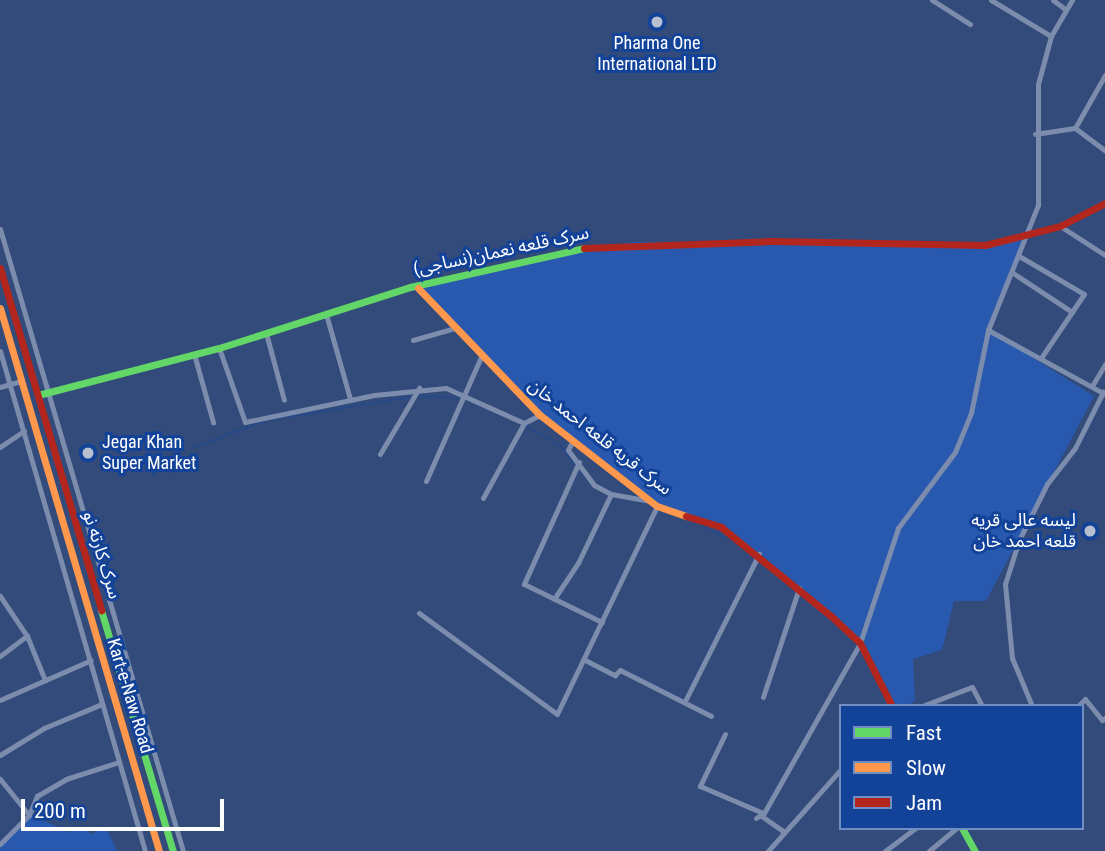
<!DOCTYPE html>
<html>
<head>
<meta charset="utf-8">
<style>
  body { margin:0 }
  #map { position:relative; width:1105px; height:851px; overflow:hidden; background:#324b7a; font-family:"Roboto Condensed","Noto Sans Arabic",sans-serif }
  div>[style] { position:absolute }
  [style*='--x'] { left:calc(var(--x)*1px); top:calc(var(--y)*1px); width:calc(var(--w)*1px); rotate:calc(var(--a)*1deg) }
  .green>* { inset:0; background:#2859af }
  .stream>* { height:2px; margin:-1px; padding:0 1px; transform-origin:1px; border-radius:1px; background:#284989 }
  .street>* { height:5px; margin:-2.5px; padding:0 2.5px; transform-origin:2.5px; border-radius:2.5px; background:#7c8cad }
  .fast>* { height:7px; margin:-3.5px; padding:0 3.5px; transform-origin:3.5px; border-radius:3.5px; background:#63d668 }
  .slow>* { height:7px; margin:-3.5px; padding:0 3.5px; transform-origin:3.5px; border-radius:3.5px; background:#ff974d }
  .jam>* { height:7px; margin:-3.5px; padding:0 3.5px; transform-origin:3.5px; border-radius:3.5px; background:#b3261e }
  .dots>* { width:19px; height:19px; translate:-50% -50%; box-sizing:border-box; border:4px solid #134299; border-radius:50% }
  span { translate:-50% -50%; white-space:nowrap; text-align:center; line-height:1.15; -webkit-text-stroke:6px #134299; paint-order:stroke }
  .poi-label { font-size:18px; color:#fff }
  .left { translate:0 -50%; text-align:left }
  .right { translate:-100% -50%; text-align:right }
  .street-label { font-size:18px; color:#fff }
  .legend { position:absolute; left:839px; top:704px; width:245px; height:126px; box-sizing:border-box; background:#134299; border:2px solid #718ec2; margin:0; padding:9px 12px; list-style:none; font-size:21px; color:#fff }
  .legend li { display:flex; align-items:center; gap:14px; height:35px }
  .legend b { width:35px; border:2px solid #718ec2 }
  .scale { position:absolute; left:21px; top:799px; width:203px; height:32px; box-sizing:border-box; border:4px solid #fff; border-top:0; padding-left:9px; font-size:21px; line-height:24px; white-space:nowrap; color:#fff; -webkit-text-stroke:5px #134299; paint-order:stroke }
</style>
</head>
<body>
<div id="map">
  <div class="green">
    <i style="clip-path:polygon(1028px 237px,988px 330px,1094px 396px,986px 601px,954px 601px,942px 650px,913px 659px,915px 700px,908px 706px,892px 706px,860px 643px,721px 527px,657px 506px,540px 415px,418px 288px,503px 265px,634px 242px,985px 245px)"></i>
    <i style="clip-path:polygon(29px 815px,71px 832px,82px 827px,91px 834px,106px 827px,117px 851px,0 851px,0 844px)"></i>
  </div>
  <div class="stream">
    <i style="--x:415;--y:396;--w:47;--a:2.4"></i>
    <i style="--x:525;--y:425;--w:43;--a:30.7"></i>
    <i style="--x:562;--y:447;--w:21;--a:55"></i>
    <i style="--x:194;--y:447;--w:79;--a:-20"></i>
    <i style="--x:268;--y:420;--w:144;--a:-9.2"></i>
    <i style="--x:578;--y:468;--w:26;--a:51"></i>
    <i style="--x:699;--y:523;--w:30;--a:30"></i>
  </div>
  <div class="street">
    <i style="--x:932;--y:0;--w:45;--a:32.3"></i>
    <i style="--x:991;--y:0;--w:70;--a:31"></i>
    <i style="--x:1053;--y:0;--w:15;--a:37"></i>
    <i style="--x:1075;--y:128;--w:61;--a:-60.5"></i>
    <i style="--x:1035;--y:134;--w:40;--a:-8.5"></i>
    <i style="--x:1075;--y:128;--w:38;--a:37"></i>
    <i style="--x:1060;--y:226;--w:54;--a:32.8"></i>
    <i style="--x:0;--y:229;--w:648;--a:73.61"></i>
    <i style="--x:1019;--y:256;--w:75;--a:30.3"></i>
    <i style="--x:1084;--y:294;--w:77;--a:123.9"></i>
    <i style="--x:1013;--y:273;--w:71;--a:33.5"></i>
    <i style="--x:326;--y:314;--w:88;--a:74.2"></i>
    <i style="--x:988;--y:330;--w:133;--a:28.7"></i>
    <i style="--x:266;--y:333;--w:69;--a:75"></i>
    <i style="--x:413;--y:340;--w:44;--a:-15.9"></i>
    <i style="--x:219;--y:348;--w:78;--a:70.6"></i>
    <i style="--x:245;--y:422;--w:132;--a:-11.8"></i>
    <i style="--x:374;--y:395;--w:72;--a:-5.6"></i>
    <i style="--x:446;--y:388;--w:85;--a:24.2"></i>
    <i style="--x:0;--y:351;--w:521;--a:73.83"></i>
    <i style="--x:194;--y:354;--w:71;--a:74.4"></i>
    <i style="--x:1092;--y:386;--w:26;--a:-59"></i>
    <i style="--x:0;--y:387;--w:22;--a:-16"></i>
    <i style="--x:573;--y:440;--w:11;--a:117"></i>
    <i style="--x:568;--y:450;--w:44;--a:53.4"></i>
    <i style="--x:594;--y:485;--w:19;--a:28"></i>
    <i style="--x:611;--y:494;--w:40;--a:10"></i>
    <i style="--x:0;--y:447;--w:29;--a:-34"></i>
    <i style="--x:380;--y:454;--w:77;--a:-59.4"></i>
    <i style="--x:579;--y:462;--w:134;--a:114.3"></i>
    <i style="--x:524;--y:584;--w:87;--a:26"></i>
    <i style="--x:426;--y:481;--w:136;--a:-66.1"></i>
    <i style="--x:483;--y:498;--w:85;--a:-61.3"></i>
    <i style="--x:524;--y:423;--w:18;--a:-27"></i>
    <i style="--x:0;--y:596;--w:48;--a:56"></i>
    <i style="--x:27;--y:636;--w:48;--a:67.8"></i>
    <i style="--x:554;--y:599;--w:43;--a:-56.3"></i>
    <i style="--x:578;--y:563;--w:76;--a:-64.4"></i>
    <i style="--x:419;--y:613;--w:171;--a:36.2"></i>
    <i style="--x:557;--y:714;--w:231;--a:-64.3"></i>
    <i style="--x:0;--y:656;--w:34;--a:-37"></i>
    <i style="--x:585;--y:660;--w:34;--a:27"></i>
    <i style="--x:615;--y:675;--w:7;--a:-45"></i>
    <i style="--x:620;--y:670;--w:102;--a:26.8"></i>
    <i style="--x:763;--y:697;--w:115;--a:-71.7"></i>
    <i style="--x:0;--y:700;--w:99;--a:-23.7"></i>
    <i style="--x:685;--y:701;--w:165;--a:-63.3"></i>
    <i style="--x:922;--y:706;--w:53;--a:-20.8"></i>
    <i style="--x:972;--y:687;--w:21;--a:62"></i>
    <i style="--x:1032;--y:706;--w:52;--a:-112.6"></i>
    <i style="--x:1012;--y:658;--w:74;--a:-95.4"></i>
    <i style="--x:1005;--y:584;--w:46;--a:-72.3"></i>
    <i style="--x:1019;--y:540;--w:63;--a:-63.4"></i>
    <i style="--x:1047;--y:484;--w:46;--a:-52.1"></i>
    <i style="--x:1075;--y:448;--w:63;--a:-63.4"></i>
    <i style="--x:1078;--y:706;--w:10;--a:-45"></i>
    <i style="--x:1085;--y:699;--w:27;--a:51"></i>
    <i style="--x:1102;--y:720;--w:4;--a:-34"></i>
    <i style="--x:725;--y:734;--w:58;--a:115.7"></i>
    <i style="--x:700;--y:786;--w:69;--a:23.2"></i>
    <i style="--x:0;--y:755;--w:52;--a:-31.5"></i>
    <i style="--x:44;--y:728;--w:63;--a:-22.5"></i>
    <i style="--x:0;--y:779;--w:46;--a:51.1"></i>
    <i style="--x:760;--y:815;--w:29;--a:35"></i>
    <i style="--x:756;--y:818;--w:9;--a:-32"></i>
    <i style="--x:764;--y:813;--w:195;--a:-60.5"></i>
    <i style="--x:860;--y:643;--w:121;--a:-71.7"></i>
    <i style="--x:898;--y:528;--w:95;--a:-53.1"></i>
    <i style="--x:955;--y:452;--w:42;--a:-67.7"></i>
    <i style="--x:971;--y:413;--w:85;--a:-78.4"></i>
    <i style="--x:988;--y:330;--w:135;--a:-68.2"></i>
    <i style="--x:1038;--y:205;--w:121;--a:-90"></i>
    <i style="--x:1038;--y:84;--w:50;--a:-74.8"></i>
    <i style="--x:1051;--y:36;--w:42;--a:-59.7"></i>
    <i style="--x:0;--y:844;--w:41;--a:-45"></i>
    <i style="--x:29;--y:815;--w:21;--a:-67"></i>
    <i style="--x:37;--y:796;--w:34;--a:-30"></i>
    <i style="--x:66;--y:779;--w:56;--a:-17.8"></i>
    <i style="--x:768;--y:851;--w:110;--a:-48.3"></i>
    <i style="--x:885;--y:851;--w:39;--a:-37"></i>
    <i style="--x:929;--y:851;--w:35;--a:-40"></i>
  </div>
  <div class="fast">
    <i style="--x:38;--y:395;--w:187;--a:-14.6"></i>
    <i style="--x:219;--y:348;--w:201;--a:-17.7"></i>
    <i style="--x:410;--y:287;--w:178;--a:-12.6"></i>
    <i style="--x:101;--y:610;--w:252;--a:73.4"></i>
    <i style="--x:962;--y:828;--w:26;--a:61"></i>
  </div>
  <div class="slow">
    <i style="--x:418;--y:288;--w:176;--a:46.2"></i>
    <i style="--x:540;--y:415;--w:148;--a:37.9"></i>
    <i style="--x:657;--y:506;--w:31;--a:19"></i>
    <i style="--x:0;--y:308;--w:566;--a:73.68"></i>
  </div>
  <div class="jam">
    <i style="--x:584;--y:248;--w:188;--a:-2.1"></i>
    <i style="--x:772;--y:241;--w:213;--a:1.1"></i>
    <i style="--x:985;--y:245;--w:77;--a:-14.2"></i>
    <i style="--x:1060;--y:226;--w:51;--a:-27.1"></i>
    <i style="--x:0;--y:268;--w:357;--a:73.5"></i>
    <i style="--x:686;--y:516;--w:37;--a:17"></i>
    <i style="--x:721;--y:527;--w:141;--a:39"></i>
    <i style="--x:831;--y:616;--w:40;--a:43"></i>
    <i style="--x:860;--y:643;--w:71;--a:63.1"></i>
  </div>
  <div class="dots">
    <i style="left:657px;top:22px;background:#b7c0d0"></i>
    <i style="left:88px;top:453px;background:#b7c0d0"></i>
    <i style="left:1090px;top:531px;background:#b7c0d0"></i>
  </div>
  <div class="poi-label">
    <span style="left:657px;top:54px">Pharma One<br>International LTD</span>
    <span class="left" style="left:102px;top:453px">Jegar Khan<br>Super Market</span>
    <span class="right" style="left:1076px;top:531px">لیسه عالی قریه<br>قلعه احمد خان</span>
  </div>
  <div class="street-label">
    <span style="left:501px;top:251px;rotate:-12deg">سرک قلعه نعمان(نساجی)</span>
    <span style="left:600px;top:437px;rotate:38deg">سرک قریه قلعه احمد خان</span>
    <span style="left:102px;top:555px;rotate:73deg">سرک کارته نو</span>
    <span style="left:130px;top:696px;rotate:73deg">Kart-e-Naw Road</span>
  </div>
  <ul class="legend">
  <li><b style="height:9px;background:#63d668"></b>Fast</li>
  <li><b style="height:9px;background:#ff974d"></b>Slow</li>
  <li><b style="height:9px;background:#b3261e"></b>Jam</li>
  </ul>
  <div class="scale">200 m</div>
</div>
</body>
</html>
